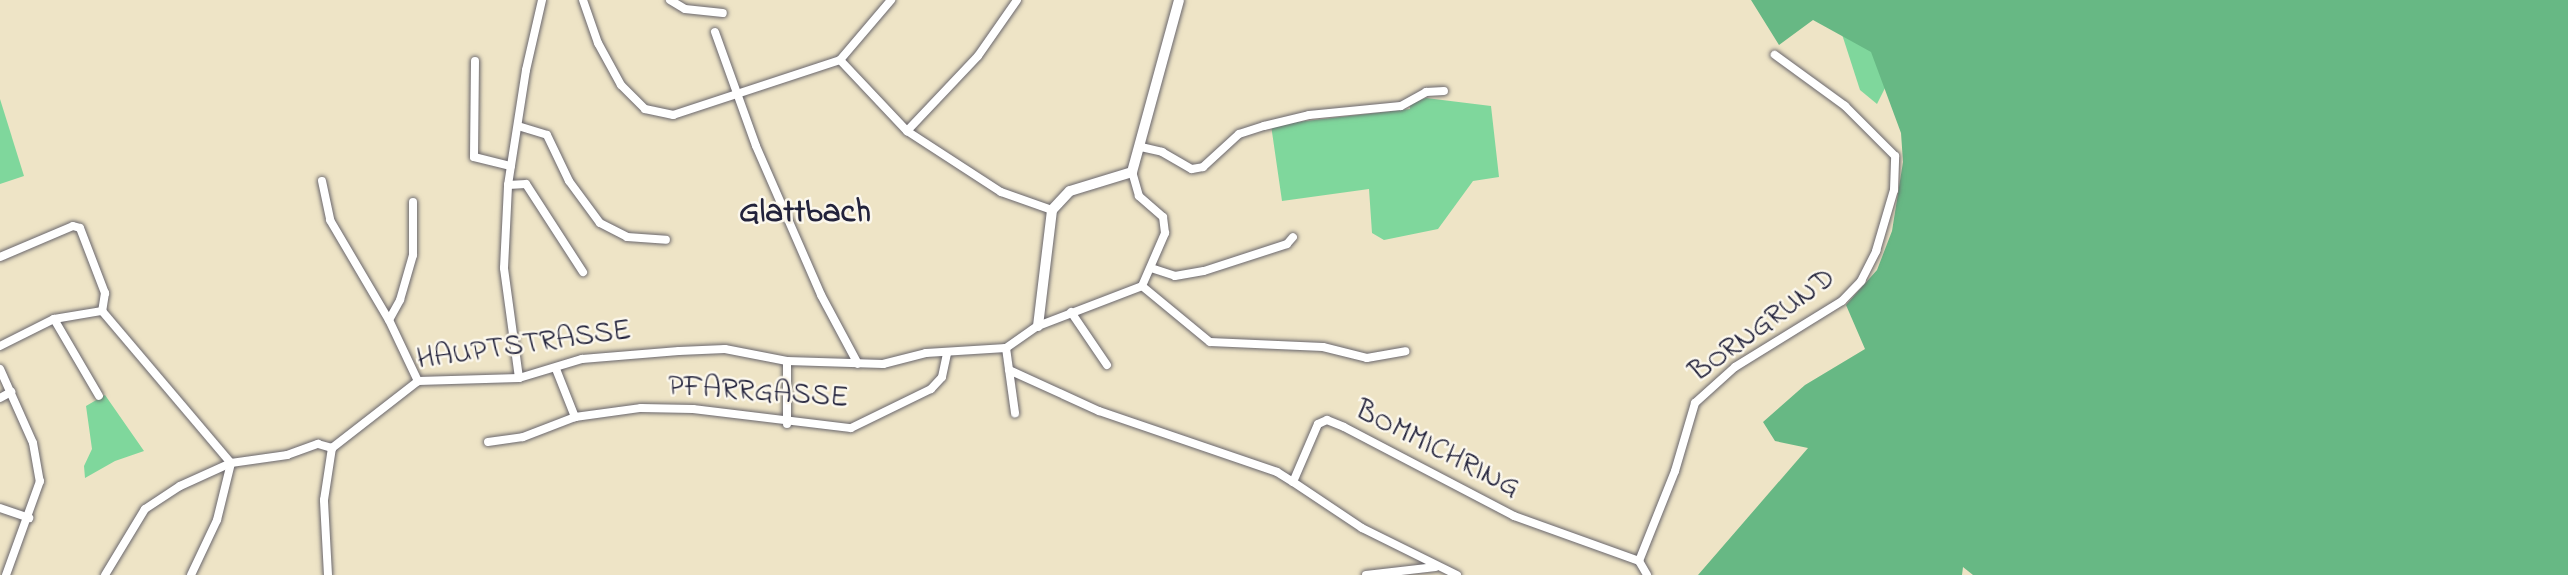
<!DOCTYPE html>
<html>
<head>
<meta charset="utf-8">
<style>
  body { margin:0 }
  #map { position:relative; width:2568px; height:575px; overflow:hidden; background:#eee4c6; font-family:"Indie Flower",sans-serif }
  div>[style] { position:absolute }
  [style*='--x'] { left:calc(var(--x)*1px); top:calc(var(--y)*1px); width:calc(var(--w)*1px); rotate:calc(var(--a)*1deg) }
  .green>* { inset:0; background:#7fd79c }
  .forest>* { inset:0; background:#67b884 }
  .roads { filter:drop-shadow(0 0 2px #69666c) drop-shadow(0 0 2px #69666c) }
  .minor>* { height:8px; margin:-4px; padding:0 4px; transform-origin:4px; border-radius:4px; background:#fff }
  .tertiary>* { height:10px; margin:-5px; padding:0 5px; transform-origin:5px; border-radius:5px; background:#fff }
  span { translate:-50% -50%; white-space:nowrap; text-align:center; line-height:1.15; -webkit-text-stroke:5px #fbf7ec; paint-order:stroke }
  .street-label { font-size:30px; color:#22223b }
  .quarter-label { font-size:33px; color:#22223b; font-weight:700 }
</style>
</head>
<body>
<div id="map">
  <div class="green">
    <i style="clip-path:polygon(1871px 13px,1886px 86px,1877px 104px,1860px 90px,1839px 25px)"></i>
    <i style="clip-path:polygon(1426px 98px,1491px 106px,1499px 177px,1473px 181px,1438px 229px,1384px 240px,1372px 233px,1369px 189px,1282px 201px,1271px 125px,1410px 109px,1410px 104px)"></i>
    <i style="clip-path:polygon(0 99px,24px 176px,0 184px)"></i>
    <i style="clip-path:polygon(105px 395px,144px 451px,115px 461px,85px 478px,84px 466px,92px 449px,86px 406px)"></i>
  </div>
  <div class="forest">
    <i style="clip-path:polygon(1751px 0,2568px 0,2568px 575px,1973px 575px,1963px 567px,1962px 575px,1698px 575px,1808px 448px,1775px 441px,1763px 422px,1805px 385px,1865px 349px,1846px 305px,1877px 270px,1892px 231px,1903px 162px,1901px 133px,1871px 52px,1813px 20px,1779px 45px)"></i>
  </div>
  <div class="roads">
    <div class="minor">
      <i style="--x:583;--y:0;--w:46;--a:70.8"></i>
      <i style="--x:598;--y:43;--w:48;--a:61.3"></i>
      <i style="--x:621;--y:85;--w:34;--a:45"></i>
      <i style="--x:645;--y:109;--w:29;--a:12"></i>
      <i style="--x:673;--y:115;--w:176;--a:-18.2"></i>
      <i style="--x:840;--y:60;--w:79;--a:-49.6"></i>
      <i style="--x:670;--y:0;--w:17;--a:31"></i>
      <i style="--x:685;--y:9;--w:38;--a:6"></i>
      <i style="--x:715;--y:32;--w:121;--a:70.2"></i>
      <i style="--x:756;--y:146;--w:163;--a:66.4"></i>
      <i style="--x:821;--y:295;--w:78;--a:61.8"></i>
      <i style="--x:840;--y:60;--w:98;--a:46.7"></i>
      <i style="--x:907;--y:131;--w:112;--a:33"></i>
      <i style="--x:1001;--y:192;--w:54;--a:19.4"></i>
      <i style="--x:475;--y:61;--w:96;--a:90.6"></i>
      <i style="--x:474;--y:157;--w:38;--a:14"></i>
      <i style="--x:518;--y:126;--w:30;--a:17"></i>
      <i style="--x:547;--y:135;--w:51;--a:64.4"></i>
      <i style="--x:569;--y:181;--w:52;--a:53.6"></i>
      <i style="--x:600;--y:223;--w:30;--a:27"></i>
      <i style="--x:627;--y:237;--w:39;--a:4"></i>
      <i style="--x:907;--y:131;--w:103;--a:-46.6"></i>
      <i style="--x:978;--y:56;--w:68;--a:-55.1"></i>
      <i style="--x:1141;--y:147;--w:22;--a:13"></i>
      <i style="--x:1162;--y:152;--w:34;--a:30"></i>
      <i style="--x:1192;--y:169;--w:11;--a:-10"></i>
      <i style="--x:1203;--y:167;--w:49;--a:-42.5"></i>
      <i style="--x:1239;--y:134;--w:26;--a:-18"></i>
      <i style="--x:1264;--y:126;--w:46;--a:-13.7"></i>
      <i style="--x:1309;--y:115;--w:92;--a:-5.6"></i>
      <i style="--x:1401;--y:106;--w:29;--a:-29"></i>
      <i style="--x:1426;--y:92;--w:18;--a:-3"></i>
      <i style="--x:322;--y:181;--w:40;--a:78"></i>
      <i style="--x:330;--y:220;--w:116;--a:59.5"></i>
      <i style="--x:389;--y:320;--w:68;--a:64.6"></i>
      <i style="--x:508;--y:185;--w:18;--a:-3"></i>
      <i style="--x:526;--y:184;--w:105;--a:57.1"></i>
      <i style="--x:0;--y:257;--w:79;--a:-23"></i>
      <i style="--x:73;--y:226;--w:7;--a:16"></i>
      <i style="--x:80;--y:228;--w:70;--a:69"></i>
      <i style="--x:105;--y:293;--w:18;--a:99"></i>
      <i style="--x:1151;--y:268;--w:25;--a:18"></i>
      <i style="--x:1175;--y:276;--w:29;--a:-10"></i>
      <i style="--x:1204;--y:271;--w:87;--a:-18"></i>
      <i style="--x:1287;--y:244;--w:9;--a:-49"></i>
      <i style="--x:1142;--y:286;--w:88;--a:39.5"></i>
      <i style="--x:1210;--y:342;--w:113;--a:2.5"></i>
      <i style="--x:1323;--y:347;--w:45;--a:14"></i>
      <i style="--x:1367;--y:358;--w:39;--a:-10"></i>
      <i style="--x:1071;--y:312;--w:64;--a:55.8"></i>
      <i style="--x:54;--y:319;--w:89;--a:59.7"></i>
      <i style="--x:389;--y:320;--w:23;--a:-61"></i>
      <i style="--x:400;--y:300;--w:47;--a:-73.9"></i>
      <i style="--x:413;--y:255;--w:53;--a:-90"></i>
      <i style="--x:0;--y:346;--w:60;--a:-26.6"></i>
      <i style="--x:54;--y:319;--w:49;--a:-9.5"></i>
      <i style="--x:102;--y:311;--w:199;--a:49.7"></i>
      <i style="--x:1006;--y:348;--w:66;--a:82.1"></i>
      <i style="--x:787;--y:361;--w:63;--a:90"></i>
      <i style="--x:0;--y:369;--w:81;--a:66"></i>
      <i style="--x:33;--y:443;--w:39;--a:80"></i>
      <i style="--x:40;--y:481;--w:100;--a:109.9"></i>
      <i style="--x:556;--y:369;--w:52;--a:68.4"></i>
      <i style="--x:575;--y:417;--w:67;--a:-7.8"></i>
      <i style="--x:641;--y:408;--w:52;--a:1.1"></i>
      <i style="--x:693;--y:409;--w:159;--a:6.9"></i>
      <i style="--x:851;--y:428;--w:89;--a:-26"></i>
      <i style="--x:931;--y:389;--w:16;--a:-47"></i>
      <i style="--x:942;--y:377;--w:25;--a:-78"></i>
      <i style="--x:1009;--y:370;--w:99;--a:24.5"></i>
      <i style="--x:1099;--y:411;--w:188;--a:18.9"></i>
      <i style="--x:1277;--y:472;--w:19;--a:32"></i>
      <i style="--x:519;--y:378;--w:111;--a:-97.8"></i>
      <i style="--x:504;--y:268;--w:83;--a:-87.2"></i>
      <i style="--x:508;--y:185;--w:116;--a:-81.1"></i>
      <i style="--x:526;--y:70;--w:72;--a:-77.1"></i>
      <i style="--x:0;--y:398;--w:13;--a:-29"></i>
      <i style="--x:488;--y:442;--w:35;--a:-8"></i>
      <i style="--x:523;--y:437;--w:56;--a:-21"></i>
      <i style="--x:0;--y:508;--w:31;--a:19"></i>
      <i style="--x:1639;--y:561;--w:97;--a:-68.2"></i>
      <i style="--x:1675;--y:471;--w:71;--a:-73.6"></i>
      <i style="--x:1695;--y:403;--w:54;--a:-42"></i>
      <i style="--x:1735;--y:367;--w:126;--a:-31.7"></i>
      <i style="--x:1842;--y:301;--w:28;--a:-46"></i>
      <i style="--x:1861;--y:281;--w:34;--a:-63"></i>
      <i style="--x:1876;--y:251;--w:64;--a:-73.6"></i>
      <i style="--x:1894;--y:190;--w:34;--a:-88"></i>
      <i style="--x:1895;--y:156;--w:71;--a:-135"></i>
      <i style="--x:1845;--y:106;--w:87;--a:-143.9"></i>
      <i style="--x:105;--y:575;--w:77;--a:-58.8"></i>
      <i style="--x:145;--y:509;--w:42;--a:-33.3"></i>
      <i style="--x:180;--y:486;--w:56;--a:-24.3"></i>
      <i style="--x:231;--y:463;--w:57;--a:-8.1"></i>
      <i style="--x:287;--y:455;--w:33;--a:-20"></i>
      <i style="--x:318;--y:444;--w:15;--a:16"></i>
      <i style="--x:191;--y:575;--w:61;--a:-64.7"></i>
      <i style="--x:217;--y:520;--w:59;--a:-76.2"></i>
      <i style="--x:328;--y:575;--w:75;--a:-93.1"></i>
      <i style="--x:324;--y:500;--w:53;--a:-81.3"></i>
      <i style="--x:332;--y:448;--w:109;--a:-37.9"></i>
      <i style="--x:418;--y:381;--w:101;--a:-1.7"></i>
      <i style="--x:519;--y:378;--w:66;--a:-16.8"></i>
      <i style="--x:582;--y:359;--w:97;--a:-4.7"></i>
      <i style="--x:679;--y:351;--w:46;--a:-2.5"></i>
      <i style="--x:725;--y:349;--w:63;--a:11"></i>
      <i style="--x:787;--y:361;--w:96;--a:1.8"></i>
      <i style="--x:883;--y:364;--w:44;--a:-14.3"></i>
      <i style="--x:926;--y:353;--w:80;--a:-3.6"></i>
      <i style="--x:1006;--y:348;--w:39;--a:-35"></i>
      <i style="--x:1038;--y:326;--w:111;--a:-21"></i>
      <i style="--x:1142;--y:286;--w:58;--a:-66.5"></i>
      <i style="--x:1165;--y:233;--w:16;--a:-97"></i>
      <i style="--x:1163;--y:217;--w:32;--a:-139"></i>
      <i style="--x:1139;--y:196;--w:25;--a:-106"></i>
      <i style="--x:1366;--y:575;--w:70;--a:-6.5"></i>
      <i style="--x:1457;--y:575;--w:106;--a:-153.7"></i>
      <i style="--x:1362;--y:528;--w:83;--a:-146.3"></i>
      <i style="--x:1293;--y:482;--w:63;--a:-66.7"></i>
      <i style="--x:1318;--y:424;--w:10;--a:-24"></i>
      <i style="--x:1327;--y:420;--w:18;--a:22"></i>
      <i style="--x:1344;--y:427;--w:192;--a:27.6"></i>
      <i style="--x:1514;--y:516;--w:133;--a:19.8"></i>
      <i style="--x:1639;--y:561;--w:16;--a:60"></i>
    </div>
    <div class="tertiary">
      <i style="--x:1038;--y:326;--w:117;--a:-83.1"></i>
      <i style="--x:1052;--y:210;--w:26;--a:-47"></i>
      <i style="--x:1070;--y:191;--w:65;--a:-17"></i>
      <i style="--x:1132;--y:172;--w:178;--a:-74.7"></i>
    </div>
  </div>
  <div class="street-label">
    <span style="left:1763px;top:326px;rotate:-36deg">BORNGRUND</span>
    <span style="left:524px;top:346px;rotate:-8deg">HAUPTSTRASSE</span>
    <span style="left:758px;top:393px;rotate:4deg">PFARRGASSE</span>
    <span style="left:1437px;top:450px;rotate:27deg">BOMMICHRING</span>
  </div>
  <div class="quarter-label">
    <span style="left:805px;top:214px">Glattbach</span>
  </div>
</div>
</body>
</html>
